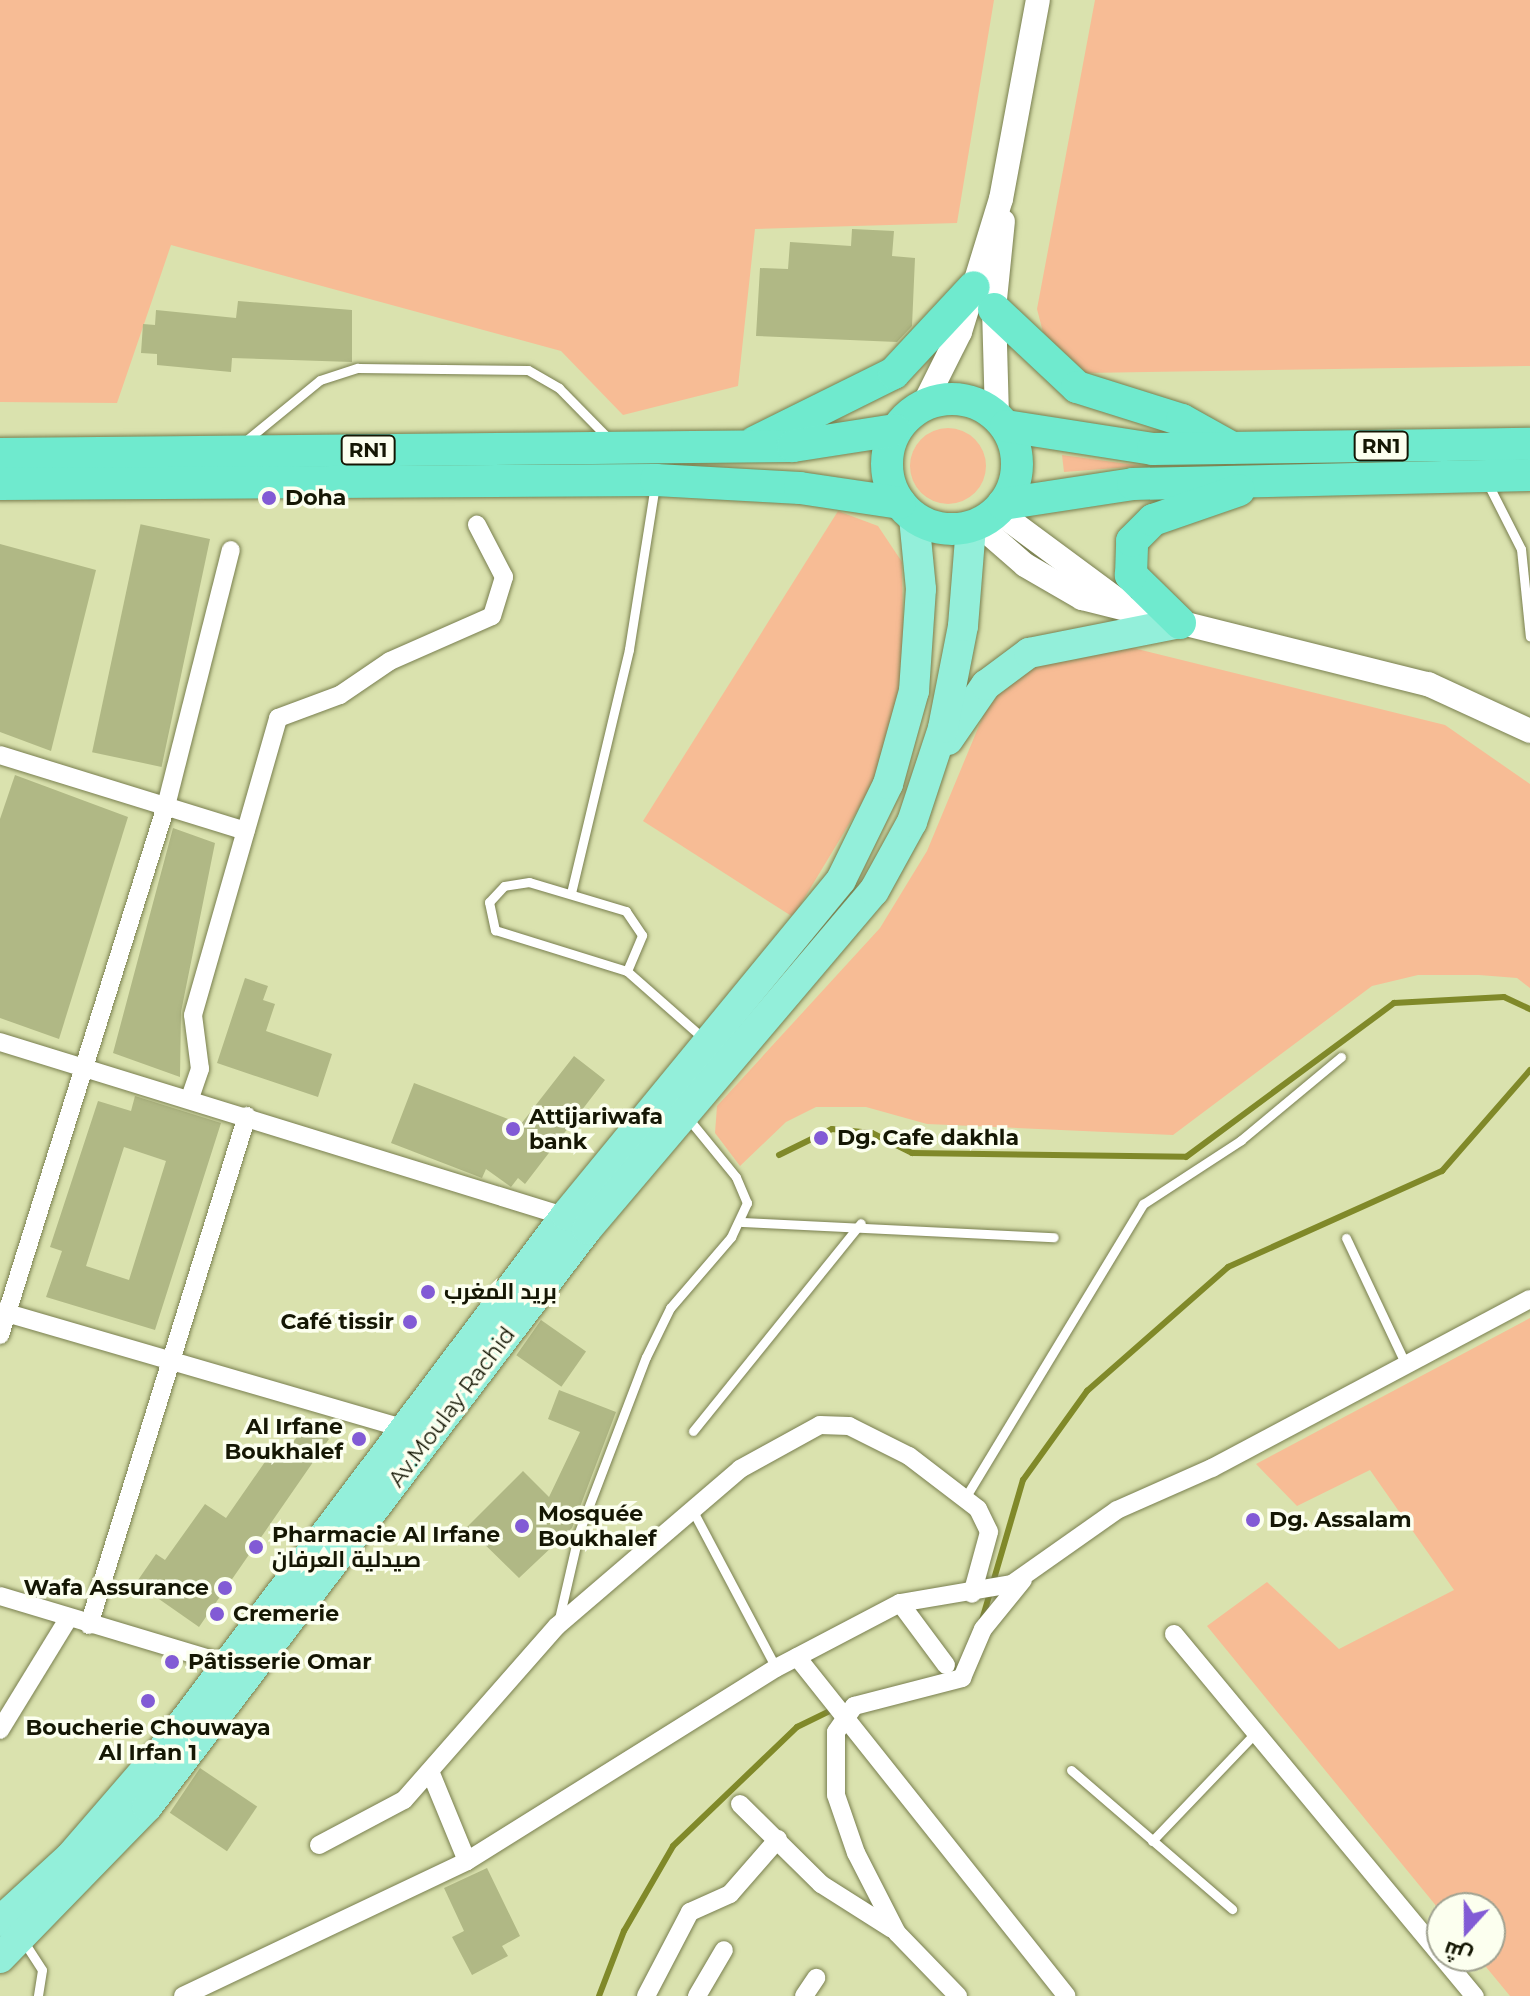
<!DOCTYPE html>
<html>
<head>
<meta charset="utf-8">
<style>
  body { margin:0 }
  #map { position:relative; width:1530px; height:1996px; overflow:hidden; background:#dae2ae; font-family:Montserrat,Cairo,sans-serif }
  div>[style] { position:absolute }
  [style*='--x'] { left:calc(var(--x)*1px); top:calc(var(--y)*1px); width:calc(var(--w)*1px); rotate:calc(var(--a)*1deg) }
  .green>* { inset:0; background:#f7bc95 }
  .round { border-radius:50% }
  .stream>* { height:6px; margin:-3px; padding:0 3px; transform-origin:3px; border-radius:3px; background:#808929 }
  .building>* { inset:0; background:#b0b885; transform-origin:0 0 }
  .roads { filter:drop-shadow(0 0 2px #797f4f) drop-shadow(0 0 2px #797f4f) }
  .service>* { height:9px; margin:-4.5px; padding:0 4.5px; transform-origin:4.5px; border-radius:4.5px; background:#fff }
  .minor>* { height:18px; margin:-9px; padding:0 9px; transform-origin:9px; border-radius:9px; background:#fff }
  .tertiary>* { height:24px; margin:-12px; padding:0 12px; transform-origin:12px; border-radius:12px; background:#fff }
  .primary>* { height:30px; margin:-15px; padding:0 15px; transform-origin:15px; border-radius:15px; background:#93efda }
  .trunk>* { height:32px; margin:-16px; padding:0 16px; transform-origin:16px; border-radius:16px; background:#6feace }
  .trunk>.ring { margin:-16px; padding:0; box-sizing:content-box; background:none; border:32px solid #6feace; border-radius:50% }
  .dots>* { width:22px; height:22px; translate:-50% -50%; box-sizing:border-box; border:4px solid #fcffef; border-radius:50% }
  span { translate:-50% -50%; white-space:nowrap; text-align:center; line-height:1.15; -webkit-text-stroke:7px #fcffef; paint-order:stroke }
  .shield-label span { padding:2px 6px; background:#fcffef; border:2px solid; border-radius:6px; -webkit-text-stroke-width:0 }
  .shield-label { font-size:20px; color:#151704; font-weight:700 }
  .poi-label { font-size:22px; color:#151704; font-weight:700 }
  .left { translate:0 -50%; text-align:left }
  .right { translate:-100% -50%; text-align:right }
  .street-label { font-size:22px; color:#151704 }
  .north { position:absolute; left:1426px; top:1892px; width:80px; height:80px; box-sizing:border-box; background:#fcffef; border:2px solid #a0a291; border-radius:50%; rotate:201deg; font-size:22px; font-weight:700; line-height:32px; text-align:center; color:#151704 }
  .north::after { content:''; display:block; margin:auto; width:28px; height:36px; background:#825bd5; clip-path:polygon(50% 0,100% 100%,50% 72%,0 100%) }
</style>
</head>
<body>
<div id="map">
  <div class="green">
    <i style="clip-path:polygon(0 0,994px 0,957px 223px,755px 229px,738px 386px,623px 415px,561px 351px,171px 245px,117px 403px,0 402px)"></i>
    <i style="clip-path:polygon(1095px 0,1530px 0,1530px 366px,1085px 373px,1044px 336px,1037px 309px)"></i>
    <i class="round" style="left:910px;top:428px;width:76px;height:76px"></i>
    <i style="clip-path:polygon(1062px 455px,1143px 466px,1064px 472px)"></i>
    <i style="clip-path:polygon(838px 511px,878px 526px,902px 562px,904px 681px,872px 786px,793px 917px,643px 821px)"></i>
    <i style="clip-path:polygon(1125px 646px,1445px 725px,1530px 784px,1530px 988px,1517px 978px,1479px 975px,1418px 975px,1372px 986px,1173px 1135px,927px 1124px,866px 1107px,816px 1107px,786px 1122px,740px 1166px,715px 1133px,717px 1106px,880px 928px,927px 851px,988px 704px,1030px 666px)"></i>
    <i style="clip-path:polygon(1530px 1318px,1530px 1996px,1510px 1996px,1477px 1956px,1490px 1956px,1490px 1908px,1442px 1913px,1207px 1626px,1267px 1582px,1339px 1649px,1454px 1590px,1370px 1470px,1297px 1506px,1256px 1464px)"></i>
  </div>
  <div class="stream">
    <i style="--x:779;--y:1155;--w:59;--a:-26.1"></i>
    <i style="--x:832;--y:1129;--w:40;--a:5.7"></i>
    <i style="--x:872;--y:1133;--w:45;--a:26.6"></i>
    <i style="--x:912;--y:1153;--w:274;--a:0.8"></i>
    <i style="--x:1186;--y:1157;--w:259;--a:-36.5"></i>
    <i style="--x:1394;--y:1003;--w:110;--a:-3.1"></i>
    <i style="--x:1504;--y:997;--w:29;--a:25"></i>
    <i style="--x:982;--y:1620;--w:146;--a:-73.7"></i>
    <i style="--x:1023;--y:1480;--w:110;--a:-54.3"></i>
    <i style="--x:1087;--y:1391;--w:188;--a:-41.3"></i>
    <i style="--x:1228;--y:1267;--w:235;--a:-24.2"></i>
    <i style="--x:1442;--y:1171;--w:134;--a:-48.9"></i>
    <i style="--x:599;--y:1996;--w:70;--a:-69"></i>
    <i style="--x:624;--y:1931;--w:98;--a:-60"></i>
    <i style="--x:673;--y:1846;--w:172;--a:-43.8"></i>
    <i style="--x:797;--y:1727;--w:43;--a:-26"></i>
  </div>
  <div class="building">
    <i style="clip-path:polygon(852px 229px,894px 231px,892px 256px,915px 258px,912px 326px,897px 342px,756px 336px,760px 268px,788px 269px,790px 242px,851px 246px)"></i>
    <i style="clip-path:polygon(238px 301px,352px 310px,352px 362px,232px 358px,231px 372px,157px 365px,157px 354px,141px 353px,143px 324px,155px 325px,156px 310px,236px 318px)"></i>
    <i style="left:210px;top:539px;width:233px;height:71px;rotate:102deg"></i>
    <i style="clip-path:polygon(0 544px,96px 570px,51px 751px,0 732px)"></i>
    <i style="clip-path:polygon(15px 775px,128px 817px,59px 1039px,0 1018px,0 819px)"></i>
    <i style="clip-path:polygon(173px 828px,215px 843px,181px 1012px,180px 1077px,113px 1053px)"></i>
    <i style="clip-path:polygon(245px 978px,268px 986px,263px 1000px,275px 1004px,266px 1031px,332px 1054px,318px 1097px,217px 1063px)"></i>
    <i style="clip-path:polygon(574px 1056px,605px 1080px,525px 1184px,518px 1178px,511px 1187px,486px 1169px,482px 1178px,391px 1143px,414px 1083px,521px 1124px)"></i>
    <i style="clip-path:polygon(evenodd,135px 1096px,221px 1123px,155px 1330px,46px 1297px,62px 1251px,50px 1247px,98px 1101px,131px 1111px,135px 1096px,124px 1147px,166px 1161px,129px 1280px,86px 1266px,124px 1147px)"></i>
    <i style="left:541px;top:1320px;width:55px;height:43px;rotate:35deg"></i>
    <i style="clip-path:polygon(559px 1390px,616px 1412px,572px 1528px,519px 1578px,467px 1527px,523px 1471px,549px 1497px,580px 1432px,548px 1419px)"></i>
    <i style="clip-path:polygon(306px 1423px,329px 1439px,199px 1627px,136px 1583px,156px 1554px,165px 1560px,205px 1504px,226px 1518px,276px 1446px,286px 1453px)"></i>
    <i style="left:200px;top:1768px;width:69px;height:54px;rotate:34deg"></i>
    <i style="clip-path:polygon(487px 1868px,520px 1936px,502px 1946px,508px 1956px,472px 1975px,452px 1937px,464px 1931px,444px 1888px)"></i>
  </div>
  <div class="roads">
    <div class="service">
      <i style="--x:243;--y:443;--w:99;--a:-39.3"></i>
      <i style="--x:320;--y:380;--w:40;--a:-18"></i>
      <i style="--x:358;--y:368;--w:170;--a:0.7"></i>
      <i style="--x:528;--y:370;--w:36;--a:30"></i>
      <i style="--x:559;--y:388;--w:71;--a:45.6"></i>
      <i style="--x:1487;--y:482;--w:75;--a:63.1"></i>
      <i style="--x:1521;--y:549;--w:88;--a:84.2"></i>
      <i style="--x:571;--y:893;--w:251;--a:-76.6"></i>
      <i style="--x:629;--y:649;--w:166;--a:-81"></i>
      <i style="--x:627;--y:971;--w:39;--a:-67"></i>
      <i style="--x:642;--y:935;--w:29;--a:-124"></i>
      <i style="--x:626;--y:911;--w:101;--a:-163.4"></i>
      <i style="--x:529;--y:882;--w:25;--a:171"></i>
      <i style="--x:504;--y:886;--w:22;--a:133"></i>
      <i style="--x:489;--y:902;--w:29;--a:78"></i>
      <i style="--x:495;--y:930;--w:138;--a:17.3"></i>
      <i style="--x:627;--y:971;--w:103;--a:41.4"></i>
      <i style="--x:742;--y:1222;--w:312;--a:2.8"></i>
      <i style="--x:1346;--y:1238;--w:138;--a:64.7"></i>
      <i style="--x:693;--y:1431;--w:267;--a:-51.1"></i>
      <i style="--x:965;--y:1498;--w:344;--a:-58.8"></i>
      <i style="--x:1143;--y:1204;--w:117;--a:-33.1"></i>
      <i style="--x:1241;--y:1140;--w:130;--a:-39.7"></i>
      <i style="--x:694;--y:1513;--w:175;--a:62.1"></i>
      <i style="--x:558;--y:1623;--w:93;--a:-77"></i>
      <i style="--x:579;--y:1532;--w:187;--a:-69.1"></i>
      <i style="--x:646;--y:1357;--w:55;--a:-63.9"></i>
      <i style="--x:670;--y:1308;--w:94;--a:-49.3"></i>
      <i style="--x:731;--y:1237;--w:38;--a:-65"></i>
      <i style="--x:747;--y:1203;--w:28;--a:-113"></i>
      <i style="--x:736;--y:1177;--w:77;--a:-129.2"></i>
      <i style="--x:1071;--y:1770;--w:213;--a:40.8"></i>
      <i style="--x:1152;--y:1841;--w:151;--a:-46.3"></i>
      <i style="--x:24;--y:1942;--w:33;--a:57"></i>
      <i style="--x:42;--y:1970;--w:26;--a:99"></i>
    </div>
    <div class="minor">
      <i style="--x:0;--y:755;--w:257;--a:17.2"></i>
      <i style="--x:0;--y:1042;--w:597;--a:17.16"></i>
      <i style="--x:190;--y:1098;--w:31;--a:-71"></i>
      <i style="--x:200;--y:1069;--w:54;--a:-97.4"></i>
      <i style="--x:193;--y:1015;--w:309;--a:-74"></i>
      <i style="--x:278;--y:718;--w:66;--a:-20.4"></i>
      <i style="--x:340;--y:695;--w:60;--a:-34.2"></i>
      <i style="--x:390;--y:661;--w:111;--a:-23.8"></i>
      <i style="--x:492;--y:616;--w:41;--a:-72.9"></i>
      <i style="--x:504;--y:577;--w:59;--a:-117.4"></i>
      <i style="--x:0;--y:1311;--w:423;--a:16.2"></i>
      <i style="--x:0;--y:1335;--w:554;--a:-72.58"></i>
      <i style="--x:166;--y:806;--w:264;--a:-75.8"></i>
      <i style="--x:0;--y:1596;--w:234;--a:16.7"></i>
      <i style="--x:900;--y:1603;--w:77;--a:53.4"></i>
      <i style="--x:89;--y:1625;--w:533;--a:-72.76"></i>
      <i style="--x:1174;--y:1634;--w:471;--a:50.3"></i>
      <i style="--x:797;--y:1657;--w:433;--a:51.5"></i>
      <i style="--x:0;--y:1730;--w:130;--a:-58.5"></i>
      <i style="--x:432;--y:1776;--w:92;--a:67.6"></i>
      <i style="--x:740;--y:1804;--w:114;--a:44.6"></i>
      <i style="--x:821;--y:1884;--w:84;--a:32.4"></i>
      <i style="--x:319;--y:1845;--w:96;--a:-27.9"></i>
      <i style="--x:404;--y:1800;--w:232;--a:-48.7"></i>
      <i style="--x:557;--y:1626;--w:241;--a:-40.6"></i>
      <i style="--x:740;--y:1469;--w:91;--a:-28.8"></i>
      <i style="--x:820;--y:1425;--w:29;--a:2"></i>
      <i style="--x:849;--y:1426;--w:67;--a:26.6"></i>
      <i style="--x:909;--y:1456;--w:87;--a:37.5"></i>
      <i style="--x:978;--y:1509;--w:25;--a:64"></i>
      <i style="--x:989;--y:1532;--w:64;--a:105.3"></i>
      <i style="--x:183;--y:1996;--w:314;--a:-25.4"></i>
      <i style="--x:467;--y:1861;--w:364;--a:-32"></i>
      <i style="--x:776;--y:1668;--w:140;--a:-27.7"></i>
      <i style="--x:900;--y:1603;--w:114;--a:-9.6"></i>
      <i style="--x:1012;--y:1584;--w:128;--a:-35.2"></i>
      <i style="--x:1117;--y:1510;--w:104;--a:-23.9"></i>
      <i style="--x:1212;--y:1468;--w:360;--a:-28"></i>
      <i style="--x:646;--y:1996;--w:95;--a:-62.4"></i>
      <i style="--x:690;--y:1912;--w:44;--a:-24.2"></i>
      <i style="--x:730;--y:1894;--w:73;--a:-48.9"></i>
      <i style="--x:697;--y:1996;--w:53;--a:-59.6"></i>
      <i style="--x:804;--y:1996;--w:22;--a:-56"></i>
      <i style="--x:958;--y:1996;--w:88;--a:-134.1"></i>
      <i style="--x:897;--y:1933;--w:90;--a:-117.1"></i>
      <i style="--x:856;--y:1853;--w:61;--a:-109"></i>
      <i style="--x:836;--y:1795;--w:63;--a:-90"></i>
      <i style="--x:836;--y:1732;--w:32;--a:-55"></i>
      <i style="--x:854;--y:1706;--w:112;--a:-14.5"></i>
      <i style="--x:962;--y:1678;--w:53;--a:-66.8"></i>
      <i style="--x:983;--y:1629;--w:63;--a:-50.8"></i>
    </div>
    <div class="tertiary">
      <i style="--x:924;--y:404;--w:80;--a:-63.4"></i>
      <i style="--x:960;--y:332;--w:139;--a:-72.9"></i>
      <i style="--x:1001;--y:199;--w:202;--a:-79.5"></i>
      <i style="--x:997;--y:416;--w:107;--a:-91.6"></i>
      <i style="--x:994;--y:309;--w:88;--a:-84.2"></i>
      <i style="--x:997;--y:511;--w:153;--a:36.5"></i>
      <i style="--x:978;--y:524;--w:62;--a:41.1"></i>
      <i style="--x:1025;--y:565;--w:66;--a:30.1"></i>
      <i style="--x:1082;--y:598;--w:357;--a:14"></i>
      <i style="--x:1428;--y:684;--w:112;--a:24.7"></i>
    </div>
    <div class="primary">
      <i style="--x:948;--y:740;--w:67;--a:-55.4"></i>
      <i style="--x:986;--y:685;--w:54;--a:-36.7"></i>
      <i style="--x:1029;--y:653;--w:154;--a:-11.2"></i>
      <i style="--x:0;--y:1921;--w:95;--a:-42.4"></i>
      <i style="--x:70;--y:1857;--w:139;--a:-49.1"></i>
      <i style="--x:161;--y:1752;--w:673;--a:-52.98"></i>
      <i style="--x:566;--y:1215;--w:433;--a:-50.6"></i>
      <i style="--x:841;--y:880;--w:107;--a:-63.9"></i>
      <i style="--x:888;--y:784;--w:97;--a:-74.4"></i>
      <i style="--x:914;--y:691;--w:102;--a:-86.1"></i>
      <i style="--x:921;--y:589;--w:72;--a:-95.6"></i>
      <i style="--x:0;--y:1958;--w:211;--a:-45.8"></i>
      <i style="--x:147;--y:1807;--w:726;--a:-52.72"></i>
      <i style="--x:587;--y:1229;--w:443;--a:-49.7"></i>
      <i style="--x:874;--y:891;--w:79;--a:-61.2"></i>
      <i style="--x:912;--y:822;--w:99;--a:-71.7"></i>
      <i style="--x:943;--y:728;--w:104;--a:-78.9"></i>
      <i style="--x:963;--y:626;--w:100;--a:-85.4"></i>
    </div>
    <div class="trunk">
      <i style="--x:994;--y:309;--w:114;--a:43.2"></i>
      <i style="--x:1077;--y:387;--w:110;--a:17.4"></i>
      <i style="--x:1182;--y:420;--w:57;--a:29.2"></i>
      <i class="ring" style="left:887px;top:399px;width:98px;height:98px"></i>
      <i style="--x:1006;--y:426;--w:149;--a:8.9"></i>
      <i style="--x:1153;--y:449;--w:377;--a:-0.8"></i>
      <i style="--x:755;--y:442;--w:155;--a:-26.4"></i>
      <i style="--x:894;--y:373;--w:117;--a:-47.1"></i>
      <i style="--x:0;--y:454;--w:793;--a:-0.58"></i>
      <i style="--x:793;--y:446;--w:103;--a:-8.9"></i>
      <i style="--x:0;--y:484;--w:656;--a:-0.35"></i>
      <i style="--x:656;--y:480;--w:144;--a:3.2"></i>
      <i style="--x:800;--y:488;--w:101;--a:8.5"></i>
      <i style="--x:1003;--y:504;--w:132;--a:-8.7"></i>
      <i style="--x:1133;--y:484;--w:397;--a:-1.3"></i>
      <i style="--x:1180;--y:623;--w:69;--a:-135.6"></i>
      <i style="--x:1131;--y:575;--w:34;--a:-88"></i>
      <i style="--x:1132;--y:541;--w:30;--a:-45"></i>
      <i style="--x:1153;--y:520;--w:91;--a:-19.2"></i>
    </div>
  </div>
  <div class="dots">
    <i style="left:269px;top:498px;background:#825bd5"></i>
    <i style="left:513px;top:1129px;background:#825bd5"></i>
    <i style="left:821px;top:1138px;background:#825bd5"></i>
    <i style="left:428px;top:1292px;background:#825bd5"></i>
    <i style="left:410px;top:1322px;background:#825bd5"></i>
    <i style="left:359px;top:1439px;background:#825bd5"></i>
    <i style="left:1253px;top:1520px;background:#825bd5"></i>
    <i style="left:522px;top:1526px;background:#825bd5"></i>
    <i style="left:256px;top:1547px;background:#825bd5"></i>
    <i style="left:225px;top:1588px;background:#825bd5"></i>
    <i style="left:217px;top:1614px;background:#825bd5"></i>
    <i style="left:172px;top:1662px;background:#825bd5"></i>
    <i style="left:148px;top:1701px;background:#825bd5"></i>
  </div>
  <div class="shield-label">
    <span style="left:1381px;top:446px">RN1</span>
    <span style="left:368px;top:450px">RN1</span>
  </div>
  <div class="poi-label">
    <span class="left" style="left:285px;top:498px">Doha</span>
    <span class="left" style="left:529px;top:1129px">Attijariwafa<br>bank</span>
    <span class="left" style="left:837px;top:1138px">Dg. Cafe dakhla</span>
    <span class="left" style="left:444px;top:1292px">بريد المغرب</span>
    <span class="right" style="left:394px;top:1322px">Café tissir</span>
    <span class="right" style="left:343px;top:1439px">Al Irfane<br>Boukhalef</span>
    <span class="left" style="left:538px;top:1526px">Mosquée<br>Boukhalef</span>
    <span class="left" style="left:1269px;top:1520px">Dg. Assalam</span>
    <span class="left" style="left:272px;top:1547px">Pharmacie Al Irfane<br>صيدلية العرفان</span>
    <span class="right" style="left:209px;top:1588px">Wafa Assurance</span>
    <span class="left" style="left:233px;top:1614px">Cremerie</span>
    <span class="left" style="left:188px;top:1662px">Pâtisserie Omar</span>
    <span style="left:148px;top:1740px">Boucherie Chouwaya<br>Al Irfan 1</span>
  </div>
  <div class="street-label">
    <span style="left:452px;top:1407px;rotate:-53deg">Av.Moulay Rachid</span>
  </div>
  <div class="north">ش</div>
</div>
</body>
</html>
